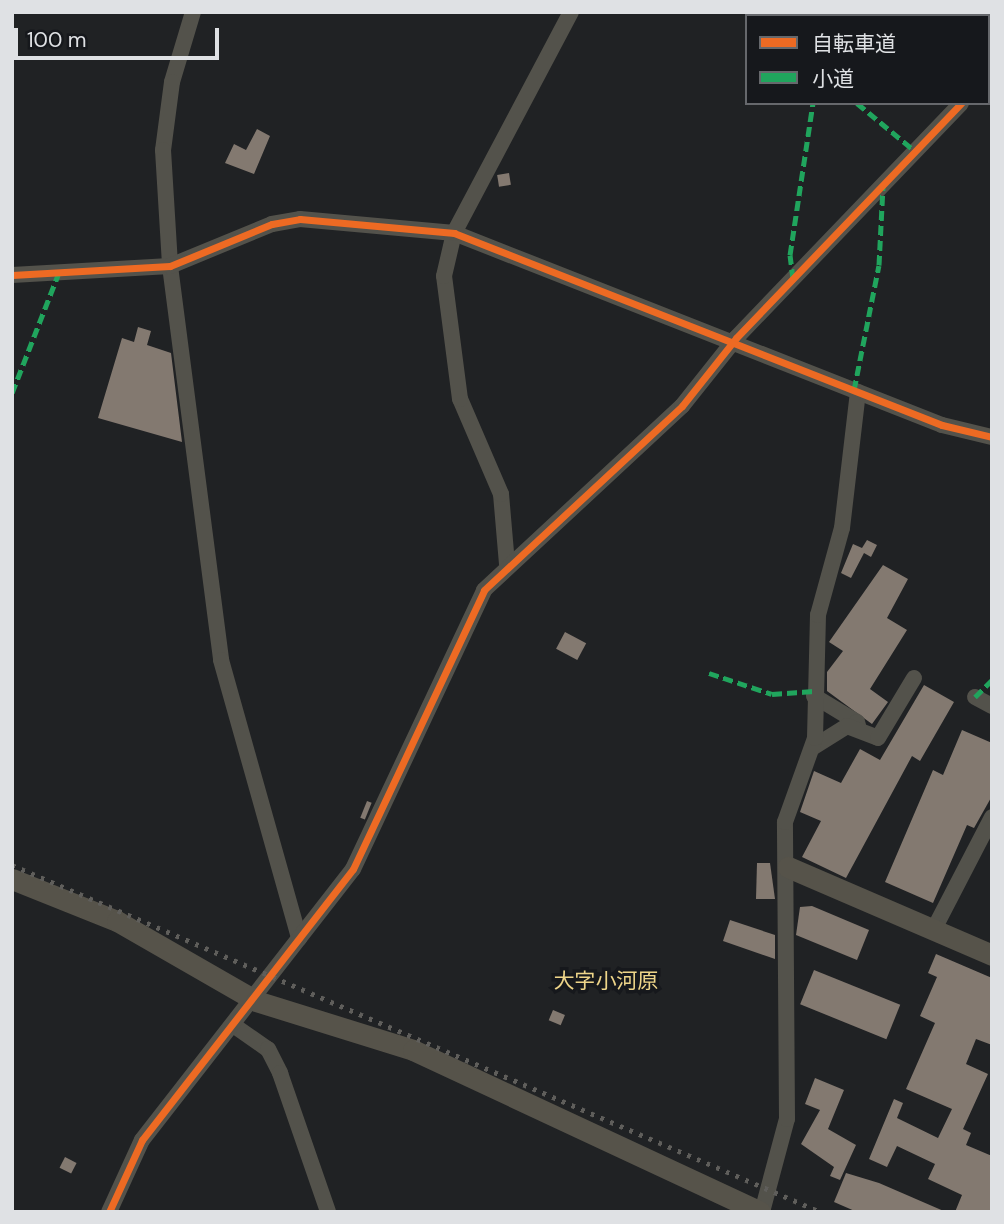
<!DOCTYPE html>
<html>
<head>
<meta charset="utf-8">
<style>
  body { margin:0 }
  #map { position:relative; width:1004px; height:1224px; overflow:hidden; background:#202224; font-family:"DM Sans","Noto Sans JP",sans-serif }
  div>[style] { position:absolute }
  [style*='--x'] { left:calc(var(--x)*1px); top:calc(var(--y)*1px); width:calc(var(--w)*1px); rotate:calc(var(--a)*1deg) }
  .building>* { inset:0; background:#837970; transform-origin:0 0 }
  .street>* { height:16px; margin:-8px; padding:0 8px; transform-origin:8px; border-radius:8px; background:#53524b }
  .secondary>* { height:21px; margin:-10.5px; padding:0 10.5px; transform-origin:10.5px; border-radius:10.5px; background:#56534a }
  .rail>* { height:4.5px; margin-top:-2.25px; transform-origin:0; background:repeating-linear-gradient(90deg,#5f5e5b 0 3.5px,transparent 0 10.5px) }
  .quiet>* { height:5px; margin-top:-2.5px; transform-origin:0; background:repeating-linear-gradient(90deg,#20a55d 0 10px,transparent 0 15px) }
  .cycleway>* { height:7px; margin:-3.5px; padding:0 3.5px; transform-origin:3.5px; border-radius:3.5px; background:#ed6a23 }
  span { translate:-50% -50%; white-space:nowrap; text-align:center; line-height:1.15; -webkit-text-stroke:7px #16181c; paint-order:stroke }
  .quarter-label { font-size:21px; color:#eed589 }
  .frame { position:absolute; inset:0; border:14px solid #dfe1e4; pointer-events:none }
  .legend { position:absolute; left:745px; top:14px; width:245px; height:91px; box-sizing:border-box; background:#16181c; border:2px solid #66686c; margin:0; padding:9px 12px; list-style:none; font-size:21px; color:#dfe1e4 }
  .legend li { display:flex; align-items:center; gap:14px; height:35px }
  .legend b { width:35px; border:2px solid #66686c }
  .scale { position:absolute; left:14px; top:28px; width:205px; height:32px; box-sizing:border-box; border:4px solid #dfe1e4; border-top:0; padding-left:9px; font-size:21px; line-height:24px; white-space:nowrap; color:#dfe1e4; -webkit-text-stroke:5px #16181c; paint-order:stroke }
</style>
</head>
<body>
<div id="map">
  <div class="building">
    <i style="clip-path:polygon(257px 129px,270px 136px,254px 174px,225px 163px,234px 144px,246px 150px)"></i>
    <i style="left:509px;top:173px;width:12px;height:12px;rotate:81deg"></i>
    <i style="clip-path:polygon(138px 327px,151px 331px,147px 345px,171px 353px,182px 442px,98px 418px,122px 338px,134px 342px)"></i>
    <i style="clip-path:polygon(867px 540px,877px 545px,871px 557px,864px 553px,851px 578px,841px 573px,853px 544px,862px 548px)"></i>
    <i style="clip-path:polygon(883px 565px,908px 579px,887px 618px,907px 630px,870px 689px,888px 702px,872px 724px,827px 691px,827px 672px,843px 651px,829px 642px)"></i>
    <i style="left:565px;top:632px;width:24px;height:19px;rotate:28deg"></i>
    <i style="clip-path:polygon(924px 685px,954px 702px,920px 761px,912px 756px,846px 878px,802px 857px,821px 821px,800px 812px,814px 771px,841px 783px,860px 749px,880px 760px)"></i>
    <i style="clip-path:polygon(962px 730px,992px 743px,992px 796px,974px 828px,967px 825px,933px 903px,885px 882px,933px 770px,943px 775px)"></i>
    <i style="left:367px;top:801px;width:5px;height:18px;rotate:22deg"></i>
    <i style="clip-path:polygon(757px 863px,770px 863px,775px 899px,756px 899px)"></i>
    <i style="clip-path:polygon(812px 906px,869px 930px,857px 960px,796px 935px,800px 907px)"></i>
    <i style="clip-path:polygon(730px 920px,775px 935px,775px 959px,723px 941px)"></i>
    <i style="clip-path:polygon(936px 954px,992px 978px,992px 1045px,976px 1039px,966px 1064px,988px 1074px,963px 1129px,971px 1133px,966px 1145px,992px 1156px,992px 1212px,955px 1212px,962px 1195px,928px 1179px,935px 1164px,897px 1146px,887px 1167px,869px 1159px,894px 1099px,903px 1103px,897px 1118px,938px 1138px,952px 1109px,906px 1089px,935px 1023px,920px 1016px,937px 977px,928px 973px)"></i>
    <i style="left:814px;top:970px;width:93px;height:37px;rotate:22deg"></i>
    <i style="left:553px;top:1010px;width:13px;height:11px;rotate:23deg"></i>
    <i style="clip-path:polygon(815px 1078px,844px 1090px,828px 1129px,856px 1145px,840px 1180px,830px 1176px,834px 1167px,801px 1144px,820px 1110px,805px 1104px)"></i>
    <i style="left:65px;top:1157px;width:13px;height:12px;rotate:27deg"></i>
    <i style="clip-path:polygon(846px 1173px,879px 1183px,946px 1212px,857px 1212px,834px 1202px)"></i>
  </div>
  <div class="street">
    <i style="--x:193;--y:12;--w:73;--a:106.7"></i>
    <i style="--x:172;--y:82;--w:69;--a:97.5"></i>
    <i style="--x:163;--y:150;--w:116;--a:86.5"></i>
    <i style="--x:170;--y:266;--w:397;--a:82.6"></i>
    <i style="--x:221;--y:660;--w:289;--a:74.3"></i>
    <i style="--x:988;--y:75;--w:5;--a:-37"></i>
    <i style="--x:12;--y:275;--w:158;--a:-3.3"></i>
    <i style="--x:170;--y:266;--w:110;--a:-22.4"></i>
    <i style="--x:272;--y:224;--w:28;--a:-10"></i>
    <i style="--x:300;--y:219;--w:155;--a:5.2"></i>
    <i style="--x:454;--y:233;--w:524;--a:21.48"></i>
    <i style="--x:942;--y:425;--w:51;--a:13.5"></i>
    <i style="--x:507;--y:564;--w:70;--a:-94.9"></i>
    <i style="--x:501;--y:494;--w:103;--a:-113.3"></i>
    <i style="--x:460;--y:399;--w:124;--a:-97.4"></i>
    <i style="--x:444;--y:276;--w:44;--a:-76.9"></i>
    <i style="--x:454;--y:233;--w:250;--a:-62.1"></i>
    <i style="--x:814;--y:696;--w:50;--a:31.2"></i>
    <i style="--x:857;--y:722;--w:7;--a:74"></i>
    <i style="--x:975;--y:697;--w:19;--a:28"></i>
    <i style="--x:812;--y:748;--w:41;--a:-32.2"></i>
    <i style="--x:847;--y:726;--w:33;--a:21"></i>
    <i style="--x:878;--y:738;--w:70;--a:-59"></i>
    <i style="--x:934;--y:929;--w:126;--a:-62.6"></i>
    <i style="--x:236;--y:1027;--w:39;--a:35"></i>
    <i style="--x:268;--y:1049;--w:27;--a:63"></i>
    <i style="--x:280;--y:1073;--w:147;--a:70.9"></i>
    <i style="--x:109;--y:1212;--w:79;--a:-65.4"></i>
    <i style="--x:142;--y:1140;--w:343;--a:-52.1"></i>
    <i style="--x:353;--y:869;--w:308;--a:-64.8"></i>
    <i style="--x:484;--y:590;--w:270;--a:-42.9"></i>
    <i style="--x:682;--y:406;--w:87;--a:-51.5"></i>
    <i style="--x:736;--y:338;--w:325;--a:-46.2"></i>
    <i style="--x:762;--y:1212;--w:96;--a:-75"></i>
    <i style="--x:787;--y:1119;--w:297;--a:-90.4"></i>
    <i style="--x:785;--y:822;--w:89;--a:-70.3"></i>
    <i style="--x:815;--y:738;--w:123;--a:-88.6"></i>
    <i style="--x:818;--y:615;--w:90;--a:-74.6"></i>
    <i style="--x:842;--y:528;--w:137;--a:-83.3"></i>
  </div>
  <div class="secondary">
    <i style="--x:788;--y:867;--w:222;--a:23.3"></i>
    <i style="--x:12;--y:879;--w:113;--a:21.8"></i>
    <i style="--x:117;--y:921;--w:160;--a:29.9"></i>
    <i style="--x:256;--y:1001;--w:164;--a:17.3"></i>
    <i style="--x:413;--y:1050;--w:383;--a:25"></i>
  </div>
  <div class="rail">
    <i style="--x:12;--y:865;--w:880;--a:23.22"></i>
  </div>
  <div class="quiet">
    <i style="--x:825;--y:16;--w:4;--a:-76"></i>
    <i style="--x:857;--y:103;--w:75;--a:39.6"></i>
    <i style="--x:793;--y:279;--w:24;--a:-97"></i>
    <i style="--x:790;--y:255;--w:154;--a:-81.4"></i>
    <i style="--x:854;--y:390;--w:127;--a:-78.7"></i>
    <i style="--x:879;--y:265;--w:80;--a:-87.1"></i>
    <i style="--x:12;--y:393;--w:132;--a:-68.7"></i>
    <i style="--x:709;--y:673;--w:66;--a:18.4"></i>
    <i style="--x:772;--y:694;--w:42;--a:-4.1"></i>
    <i style="--x:975;--y:697;--w:24;--a:-45"></i>
  </div>
  <div class="cycleway">
    <i style="--x:12;--y:275;--w:158;--a:-3.3"></i>
    <i style="--x:170;--y:266;--w:110;--a:-22.4"></i>
    <i style="--x:272;--y:224;--w:28;--a:-10"></i>
    <i style="--x:300;--y:219;--w:155;--a:5.2"></i>
    <i style="--x:454;--y:233;--w:524;--a:21.48"></i>
    <i style="--x:942;--y:425;--w:51;--a:13.5"></i>
    <i style="--x:109;--y:1212;--w:79;--a:-65.4"></i>
    <i style="--x:142;--y:1140;--w:343;--a:-52.1"></i>
    <i style="--x:353;--y:869;--w:308;--a:-64.8"></i>
    <i style="--x:484;--y:590;--w:270;--a:-42.9"></i>
    <i style="--x:682;--y:406;--w:87;--a:-51.5"></i>
    <i style="--x:736;--y:338;--w:325;--a:-46.2"></i>
  </div>
  <div class="quarter-label">
    <span style="left:606px;top:981px">大字小河原</span>
  </div>
  <div class="frame"></div>
  <ul class="legend">
  <li><b style="height:9px;background:#ed6a23"></b>自転車道</li>
  <li><b style="height:9px;background:#20a55d"></b>小道</li>
  </ul>
  <div class="scale">100 m</div>
</div>
</body>
</html>
